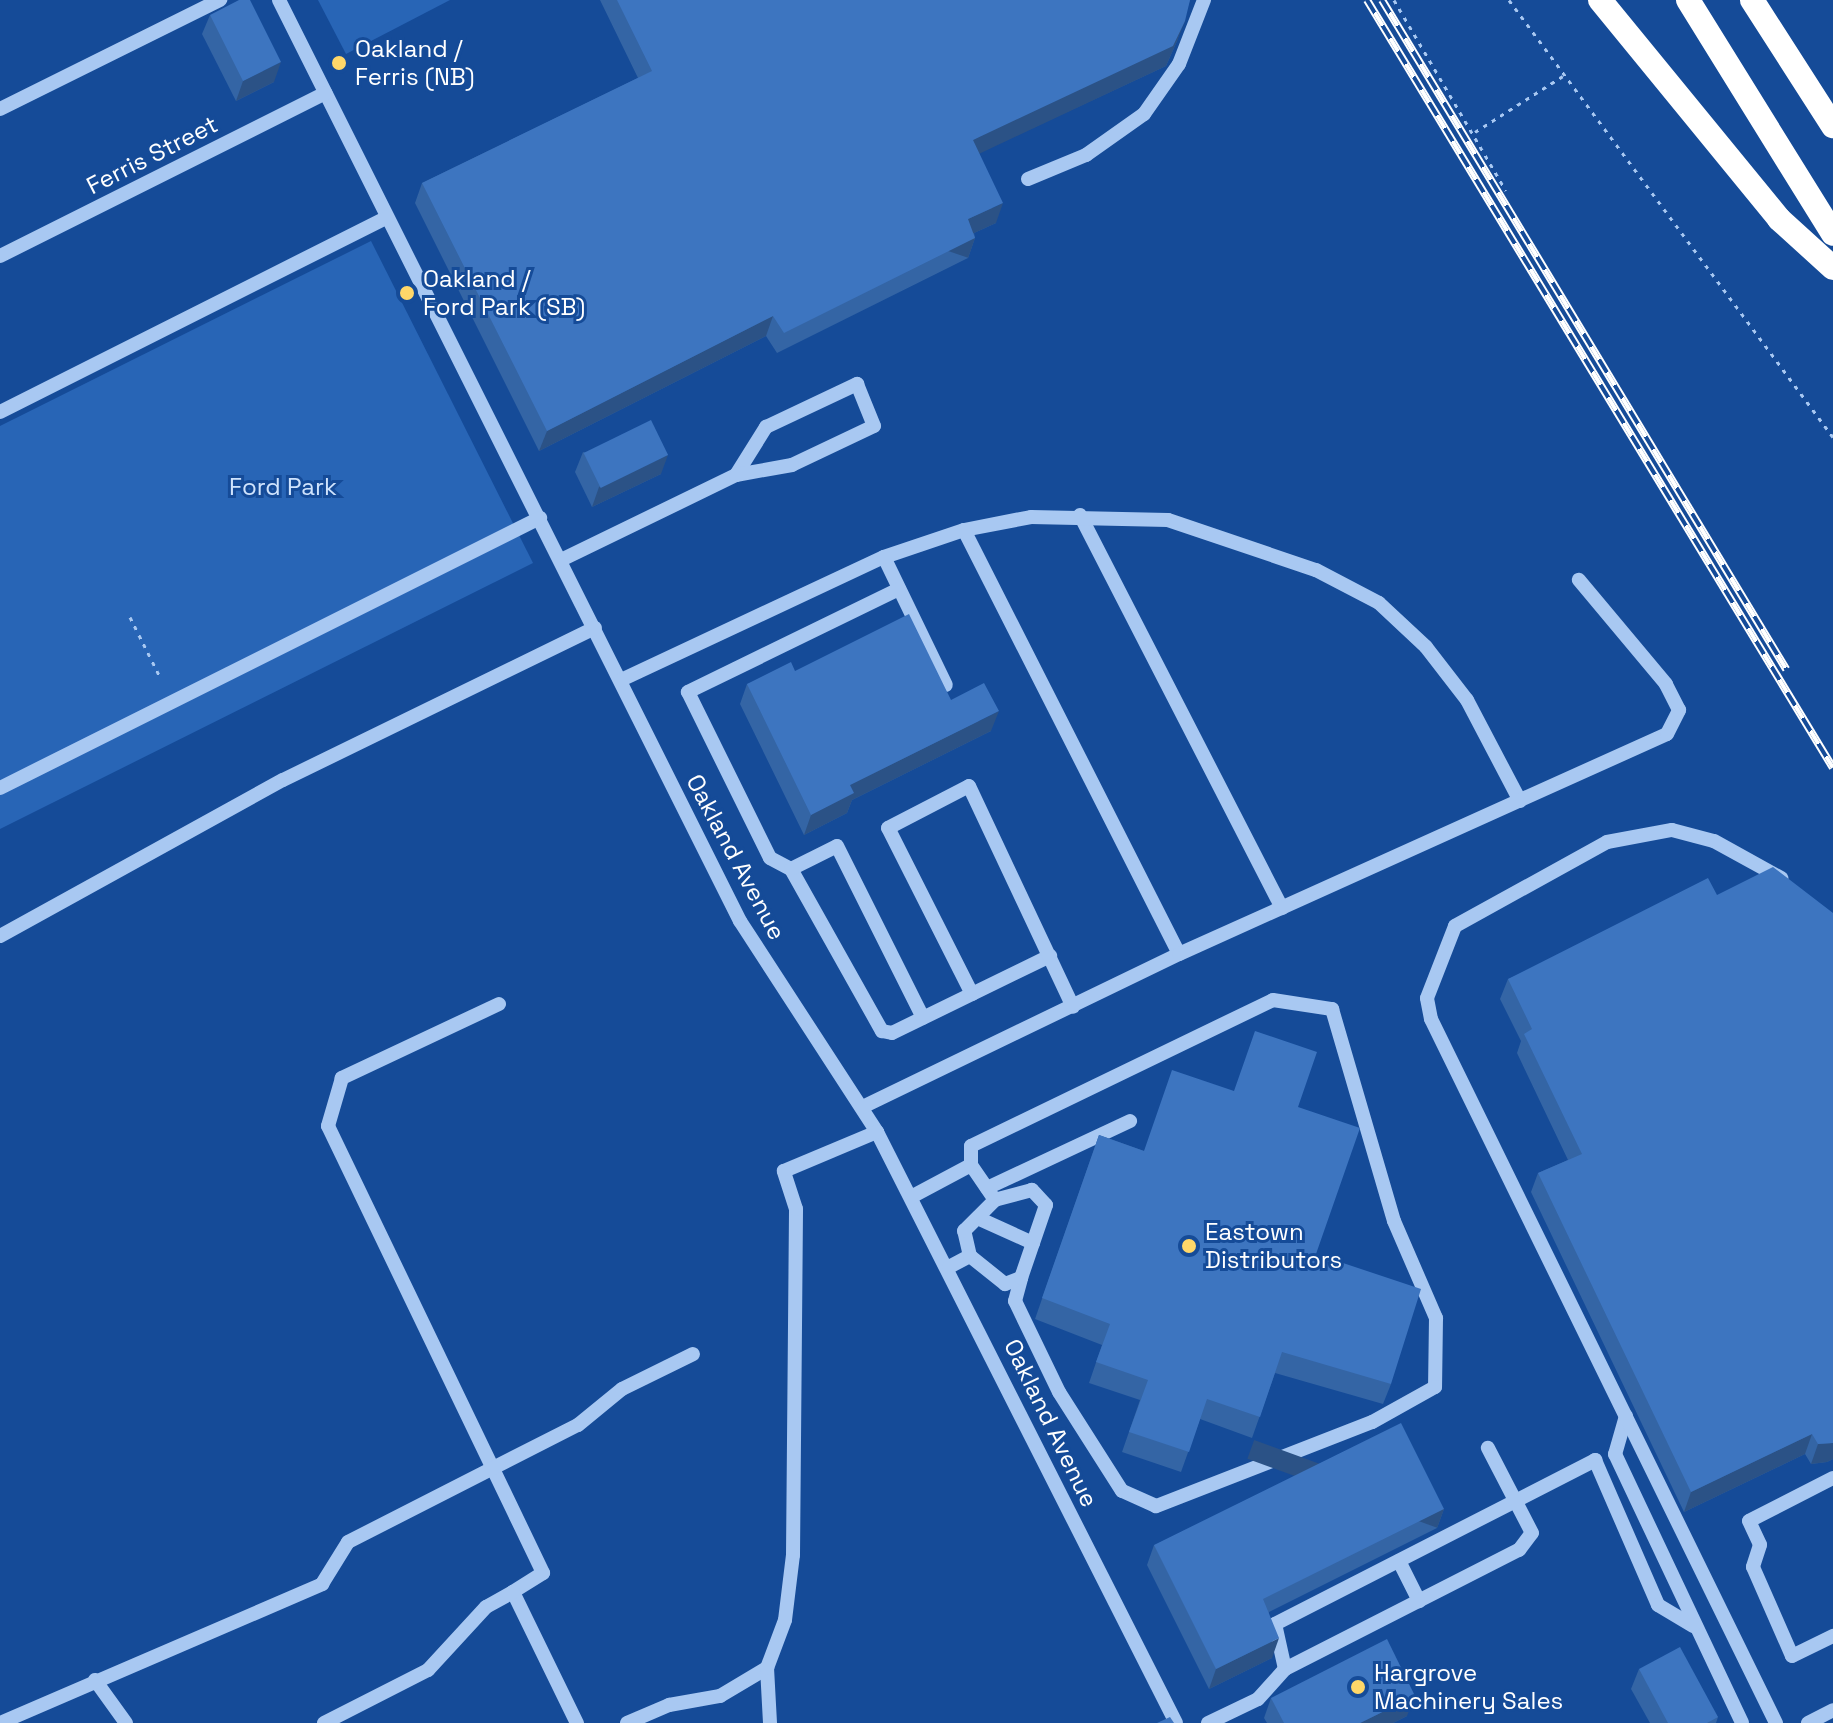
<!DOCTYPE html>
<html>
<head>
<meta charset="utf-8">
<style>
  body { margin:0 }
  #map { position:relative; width:1833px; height:1723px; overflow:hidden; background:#154b98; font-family:"Space Grotesk",sans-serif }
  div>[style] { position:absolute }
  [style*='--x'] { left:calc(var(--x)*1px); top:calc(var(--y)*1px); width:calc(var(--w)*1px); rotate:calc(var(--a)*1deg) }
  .green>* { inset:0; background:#2865b6 }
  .path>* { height:3px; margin-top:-1.5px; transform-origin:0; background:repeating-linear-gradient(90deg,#a8c8f2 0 4px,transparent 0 10px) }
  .minor>* { height:14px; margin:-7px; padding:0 7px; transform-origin:7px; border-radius:7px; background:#a8c8f2 }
  .highway>* { height:24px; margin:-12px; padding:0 12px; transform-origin:12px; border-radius:12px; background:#fff }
  .rail>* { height:8px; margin-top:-4px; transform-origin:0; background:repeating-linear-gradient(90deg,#154b98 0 15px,#fff 0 30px); box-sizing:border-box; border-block:2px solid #fff }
  .wall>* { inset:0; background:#3465a5 }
  .shaded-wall>* { inset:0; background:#2b5286; transform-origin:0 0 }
  .building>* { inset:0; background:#3d75c0; transform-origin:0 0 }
  .dots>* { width:22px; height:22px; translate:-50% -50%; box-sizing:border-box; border:4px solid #154b98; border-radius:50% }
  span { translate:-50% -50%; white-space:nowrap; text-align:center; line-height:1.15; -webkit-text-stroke:6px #154b98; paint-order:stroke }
  .poi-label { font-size:24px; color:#fff }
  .left { translate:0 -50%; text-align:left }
  .street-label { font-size:24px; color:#fff }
  .park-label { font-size:24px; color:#cfe3fd }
</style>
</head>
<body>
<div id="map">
  <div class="green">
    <i style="clip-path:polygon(318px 0,450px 0,346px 54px)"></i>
    <i style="clip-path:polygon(371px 241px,533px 563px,0 829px,0 426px)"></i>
  </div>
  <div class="path">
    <i style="--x:1394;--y:0;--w:221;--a:59.6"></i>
    <i style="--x:1509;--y:0;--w:544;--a:53.45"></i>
    <i style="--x:1475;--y:132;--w:104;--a:-32.5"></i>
    <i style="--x:130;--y:617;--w:67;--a:63.4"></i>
  </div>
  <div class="minor">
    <i style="--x:279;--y:0;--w:1030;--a:63.41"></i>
    <i style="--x:740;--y:921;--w:252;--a:57"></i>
    <i style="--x:877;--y:1132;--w:662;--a:63.16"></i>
    <i style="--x:0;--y:109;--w:246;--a:-26.4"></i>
    <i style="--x:1028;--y:179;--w:63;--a:-22.5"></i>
    <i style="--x:1086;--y:155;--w:71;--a:-35.3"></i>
    <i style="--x:1144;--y:114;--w:61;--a:-55"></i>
    <i style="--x:1179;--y:64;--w:69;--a:-68.7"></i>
    <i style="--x:0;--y:256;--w:364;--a:-26.6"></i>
    <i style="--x:0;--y:412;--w:433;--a:-26.7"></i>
    <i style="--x:1080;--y:515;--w:442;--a:62.8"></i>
    <i style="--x:964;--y:530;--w:68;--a:-11"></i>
    <i style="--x:1031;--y:517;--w:137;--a:1.3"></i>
    <i style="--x:1168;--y:520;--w:156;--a:18.7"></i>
    <i style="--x:1316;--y:570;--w:71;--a:27.6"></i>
    <i style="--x:1379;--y:603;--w:64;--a:43.1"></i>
    <i style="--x:1426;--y:647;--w:67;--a:52.3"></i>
    <i style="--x:1467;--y:700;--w:114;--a:62.3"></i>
    <i style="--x:884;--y:557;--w:142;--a:64.2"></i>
    <i style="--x:561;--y:560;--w:195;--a:-25.9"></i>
    <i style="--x:736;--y:475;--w:57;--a:-58"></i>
    <i style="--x:766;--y:427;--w:101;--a:-25.3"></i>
    <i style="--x:857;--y:384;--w:45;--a:68"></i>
    <i style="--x:874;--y:426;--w:91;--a:154.6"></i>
    <i style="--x:792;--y:465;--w:57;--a:169.9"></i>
    <i style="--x:899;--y:589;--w:235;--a:154"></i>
    <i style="--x:688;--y:692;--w:185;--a:63.7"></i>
    <i style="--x:770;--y:858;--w:24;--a:28"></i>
    <i style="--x:791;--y:869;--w:186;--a:60.7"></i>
    <i style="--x:882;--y:1031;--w:10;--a:11"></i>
    <i style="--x:892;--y:1033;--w:176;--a:-26"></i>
    <i style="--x:621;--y:680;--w:290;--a:-25.1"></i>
    <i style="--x:884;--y:557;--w:84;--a:-18.6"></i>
    <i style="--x:964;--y:530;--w:475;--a:63.1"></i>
    <i style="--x:1179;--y:954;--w:351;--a:154.2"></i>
    <i style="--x:0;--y:788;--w:604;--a:-26.57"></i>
    <i style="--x:791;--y:869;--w:51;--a:-26.6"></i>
    <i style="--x:837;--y:846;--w:192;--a:63.4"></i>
    <i style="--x:0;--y:936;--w:323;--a:-28.9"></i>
    <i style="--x:283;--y:780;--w:347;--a:-26"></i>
    <i style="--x:1179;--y:954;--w:535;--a:-24.27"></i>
    <i style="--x:1667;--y:734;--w:27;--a:-63"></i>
    <i style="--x:1679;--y:710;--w:29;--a:-117"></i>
    <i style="--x:1666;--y:684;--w:136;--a:-129.9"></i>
    <i style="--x:972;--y:994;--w:186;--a:-116.8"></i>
    <i style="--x:888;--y:828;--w:91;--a:-27.4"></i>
    <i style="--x:969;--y:786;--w:244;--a:64.8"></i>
    <i style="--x:499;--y:1004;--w:174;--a:154.8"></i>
    <i style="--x:342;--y:1078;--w:50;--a:106.3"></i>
    <i style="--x:328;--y:1126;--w:496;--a:64.3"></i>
    <i style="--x:543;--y:1573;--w:36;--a:148"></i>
    <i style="--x:513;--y:1592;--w:146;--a:64"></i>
    <i style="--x:987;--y:1188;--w:158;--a:-25.1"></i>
    <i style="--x:911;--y:1197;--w:68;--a:-28.1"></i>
    <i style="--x:971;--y:1165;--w:19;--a:-90"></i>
    <i style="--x:971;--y:1146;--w:335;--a:-25.8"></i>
    <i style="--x:1273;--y:1000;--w:60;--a:8.7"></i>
    <i style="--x:1332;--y:1009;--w:221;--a:73.7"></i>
    <i style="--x:1394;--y:1221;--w:106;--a:66.6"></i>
    <i style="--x:1436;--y:1318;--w:69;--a:90.8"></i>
    <i style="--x:1435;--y:1387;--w:72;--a:150.9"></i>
    <i style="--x:1372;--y:1422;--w:232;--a:158.7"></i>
    <i style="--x:1156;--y:1506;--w:37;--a:-156"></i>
    <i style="--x:1122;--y:1491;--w:117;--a:-122.5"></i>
    <i style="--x:1059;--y:1392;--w:101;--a:-115.8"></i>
    <i style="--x:1015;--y:1301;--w:24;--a:-75"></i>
    <i style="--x:982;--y:1220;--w:56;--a:24.3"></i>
    <i style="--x:970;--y:1256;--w:26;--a:-103"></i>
    <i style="--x:964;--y:1231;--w:44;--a:-45"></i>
    <i style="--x:949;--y:1267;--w:24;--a:-28"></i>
    <i style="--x:970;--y:1256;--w:45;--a:38.7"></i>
    <i style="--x:1005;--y:1284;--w:17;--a:-21"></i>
    <i style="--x:1021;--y:1278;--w:77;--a:-71.1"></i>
    <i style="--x:1046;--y:1205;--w:21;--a:-133"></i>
    <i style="--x:1032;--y:1190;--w:38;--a:165"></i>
    <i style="--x:995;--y:1200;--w:42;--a:-124.4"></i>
    <i style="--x:1626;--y:1416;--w:40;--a:106"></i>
    <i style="--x:1615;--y:1454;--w:297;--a:64.7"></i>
    <i style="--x:1833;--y:1478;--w:94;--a:152.9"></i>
    <i style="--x:1749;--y:1521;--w:26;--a:65"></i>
    <i style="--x:1760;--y:1545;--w:23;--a:108"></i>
    <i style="--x:1753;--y:1567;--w:97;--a:66.3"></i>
    <i style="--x:1792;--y:1656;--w:46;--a:-26"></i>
    <i style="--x:1399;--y:1561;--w:45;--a:63.4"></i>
    <i style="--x:1285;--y:1669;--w:46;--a:-102.5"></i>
    <i style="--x:1275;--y:1624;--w:360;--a:-27.1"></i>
    <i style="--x:1595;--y:1460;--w:158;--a:66.5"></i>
    <i style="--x:1658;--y:1605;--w:41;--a:31"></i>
    <i style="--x:95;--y:1680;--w:53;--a:54.2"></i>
    <i style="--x:0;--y:1723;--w:351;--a:-23.3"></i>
    <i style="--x:322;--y:1584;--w:49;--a:-58.2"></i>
    <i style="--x:348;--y:1542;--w:258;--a:-27"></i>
    <i style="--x:578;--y:1425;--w:57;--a:-39.3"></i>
    <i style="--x:622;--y:1389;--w:79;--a:-26.2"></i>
    <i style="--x:324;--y:1723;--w:117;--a:-27"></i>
    <i style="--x:428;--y:1670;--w:86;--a:-47.4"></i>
    <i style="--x:486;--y:1607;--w:31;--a:-29"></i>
    <i style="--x:627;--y:1723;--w:46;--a:-23.2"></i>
    <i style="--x:669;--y:1705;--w:52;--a:-10"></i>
    <i style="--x:720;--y:1696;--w:55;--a:-30.8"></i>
    <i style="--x:770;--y:1723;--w:55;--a:-93.1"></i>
    <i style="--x:767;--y:1668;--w:51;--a:-69.4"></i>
    <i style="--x:785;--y:1620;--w:65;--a:-83"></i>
    <i style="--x:793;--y:1555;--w:346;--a:-89.5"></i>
    <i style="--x:796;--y:1209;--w:40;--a:-108"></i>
    <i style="--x:784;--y:1171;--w:101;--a:-22.8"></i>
    <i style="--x:1208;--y:1723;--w:55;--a:-25.6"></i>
    <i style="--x:1258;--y:1699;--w:40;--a:-48"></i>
    <i style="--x:1285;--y:1669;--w:263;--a:-27"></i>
    <i style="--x:1519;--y:1550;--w:21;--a:-53"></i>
    <i style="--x:1532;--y:1533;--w:96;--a:-117.4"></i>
    <i style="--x:1776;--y:1723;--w:784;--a:-116.11"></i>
    <i style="--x:1431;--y:1019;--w:21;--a:-101"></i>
    <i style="--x:1427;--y:998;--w:77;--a:-68.7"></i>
    <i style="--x:1455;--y:926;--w:174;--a:-28.9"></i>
    <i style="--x:1607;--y:842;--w:66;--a:-10.5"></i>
    <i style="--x:1672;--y:830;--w:43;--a:14.7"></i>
    <i style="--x:1714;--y:841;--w:77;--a:28.9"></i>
    <i style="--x:1808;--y:1723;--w:28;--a:-27"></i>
  </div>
  <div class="highway">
    <i style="--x:1600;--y:0;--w:283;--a:50.7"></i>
    <i style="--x:1779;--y:219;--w:73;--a:42.2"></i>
    <i style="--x:1688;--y:0;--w:275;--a:58.2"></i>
    <i style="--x:1752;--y:0;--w:150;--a:57.3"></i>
  </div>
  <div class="rail">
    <i style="--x:1367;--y:0;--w:898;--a:58.75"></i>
    <i style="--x:1382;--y:0;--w:782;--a:58.87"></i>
  </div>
  <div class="wall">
    <i style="clip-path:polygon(600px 0,1190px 0,1177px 41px,1166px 66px,979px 153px,996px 223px,974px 233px,975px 238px,968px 258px,777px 353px,766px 336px,539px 451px,415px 203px,422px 183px,638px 78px)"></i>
    <i style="clip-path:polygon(210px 15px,274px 82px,236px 101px,202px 34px)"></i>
    <i style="clip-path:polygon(583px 452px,661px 474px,592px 507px,575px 472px)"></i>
    <i style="clip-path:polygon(795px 671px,951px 700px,991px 731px,852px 800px,847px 813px,804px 835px,740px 704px,747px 684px)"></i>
    <i style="clip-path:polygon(1717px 895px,1833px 913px,1833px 1459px,1827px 1462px,1811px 1464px,1805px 1454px,1684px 1512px,1531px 1192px,1538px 1173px,1568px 1160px,1517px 1053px,1521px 1041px,1500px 999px,1508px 979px)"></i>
    <i style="clip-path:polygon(1234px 1091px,1298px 1107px,1316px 1254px,1391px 1384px,1383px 1404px,1275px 1373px,1252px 1438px,1200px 1419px,1181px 1472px,1122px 1452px,1140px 1400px,1089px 1383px,1102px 1345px,1035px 1319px,1099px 1135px,1144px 1151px)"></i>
    <i style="clip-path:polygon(1444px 1509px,1437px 1528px,1269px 1612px,1272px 1658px,1209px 1689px,1147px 1565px,1154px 1545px)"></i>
    <i style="clip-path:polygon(1639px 1669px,1718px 1717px,1716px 1723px,1650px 1723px,1631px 1689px)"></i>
    <i style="clip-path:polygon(1271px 1698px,1407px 1716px,1393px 1723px,1267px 1723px,1264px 1718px)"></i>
  </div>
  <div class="shaded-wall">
    <i style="clip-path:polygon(1185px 21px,1177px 41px,1166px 66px,966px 160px,973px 140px)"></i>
    <i style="clip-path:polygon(281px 62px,274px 82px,236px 101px,243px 81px)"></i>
    <i style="clip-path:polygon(1003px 203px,996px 223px,961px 239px,968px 219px)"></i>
    <i style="left:975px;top:238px;width:21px;height:213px;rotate:109deg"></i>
    <i style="clip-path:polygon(773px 316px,766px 336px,539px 451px,547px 431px)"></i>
    <i style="clip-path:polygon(668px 455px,661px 474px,592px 507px,599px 487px)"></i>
    <i style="clip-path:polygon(999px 711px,991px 731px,852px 800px,847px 813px,804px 835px,811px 815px,850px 785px)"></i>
    <i style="clip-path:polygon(1812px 1434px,1805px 1454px,1684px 1512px,1691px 1492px)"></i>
    <i style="clip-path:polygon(1833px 1443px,1833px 1459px,1827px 1462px,1811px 1464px,1818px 1444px)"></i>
    <i style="left:1444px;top:1509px;width:20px;height:202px;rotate:110deg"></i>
    <i style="clip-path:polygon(1279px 1638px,1272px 1658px,1209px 1689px,1216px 1669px)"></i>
    <i style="clip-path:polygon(1415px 1696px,1407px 1716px,1393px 1723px,1360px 1723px)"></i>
  </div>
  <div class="building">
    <i style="clip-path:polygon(239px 0,250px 0,281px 62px,243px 81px,210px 15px)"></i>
    <i style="clip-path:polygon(617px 0,1190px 0,1185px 21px,1173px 46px,973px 140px,1003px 203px,968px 219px,975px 238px,784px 333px,773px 316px,547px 431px,422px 183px,652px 71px)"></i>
    <i style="left:651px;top:420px;width:39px;height:75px;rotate:64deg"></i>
    <i style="clip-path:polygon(909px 614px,951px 700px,984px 683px,999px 711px,850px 785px,854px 793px,811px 815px,747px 684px,791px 662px,795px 671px)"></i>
    <i style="clip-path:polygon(1773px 867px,1833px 913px,1833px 1443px,1818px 1444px,1812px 1434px,1691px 1492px,1538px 1173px,1582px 1154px,1524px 1034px,1532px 1029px,1508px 979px,1708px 878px,1717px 895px)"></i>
    <i style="clip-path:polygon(1255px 1031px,1317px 1052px,1298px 1107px,1360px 1128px,1316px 1254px,1421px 1289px,1391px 1384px,1282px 1352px,1260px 1417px,1207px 1399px,1189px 1452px,1129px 1432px,1148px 1380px,1096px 1362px,1110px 1324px,1042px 1298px,1099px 1135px,1144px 1151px,1172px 1070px,1234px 1091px)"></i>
    <i style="clip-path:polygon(1401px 1423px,1444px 1509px,1263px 1599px,1279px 1638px,1216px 1669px,1154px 1545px)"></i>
    <i style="clip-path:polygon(1387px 1639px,1415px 1696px,1360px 1723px,1284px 1723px,1271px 1698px)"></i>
    <i style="clip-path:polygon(1680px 1647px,1718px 1717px,1707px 1723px,1668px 1723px,1639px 1669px)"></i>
    <i style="clip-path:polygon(1170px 1717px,1174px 1723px,1157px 1723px)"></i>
  </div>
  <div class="dots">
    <i style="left:339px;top:63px;background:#ffd769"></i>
    <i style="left:407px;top:293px;background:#ffd769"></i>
    <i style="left:1189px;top:1246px;background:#ffd769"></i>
    <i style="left:1358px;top:1687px;background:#ffd769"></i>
  </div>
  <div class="poi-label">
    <span class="left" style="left:355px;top:63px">Oakland /<br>Ferris (NB)</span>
    <span class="left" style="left:423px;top:293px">Oakland /<br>Ford Park (SB)</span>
    <span class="left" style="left:1205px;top:1246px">Eastown<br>Distributors</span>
    <span class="left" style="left:1374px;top:1687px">Hargrove<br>Machinery Sales</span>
  </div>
  <div class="street-label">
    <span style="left:152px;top:155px;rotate:-27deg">Ferris Street</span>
    <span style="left:736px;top:857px;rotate:62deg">Oakland Avenue</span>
    <span style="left:1051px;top:1423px;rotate:64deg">Oakland Avenue</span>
  </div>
  <div class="park-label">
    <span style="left:283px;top:487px">Ford Park</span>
  </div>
</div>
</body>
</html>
